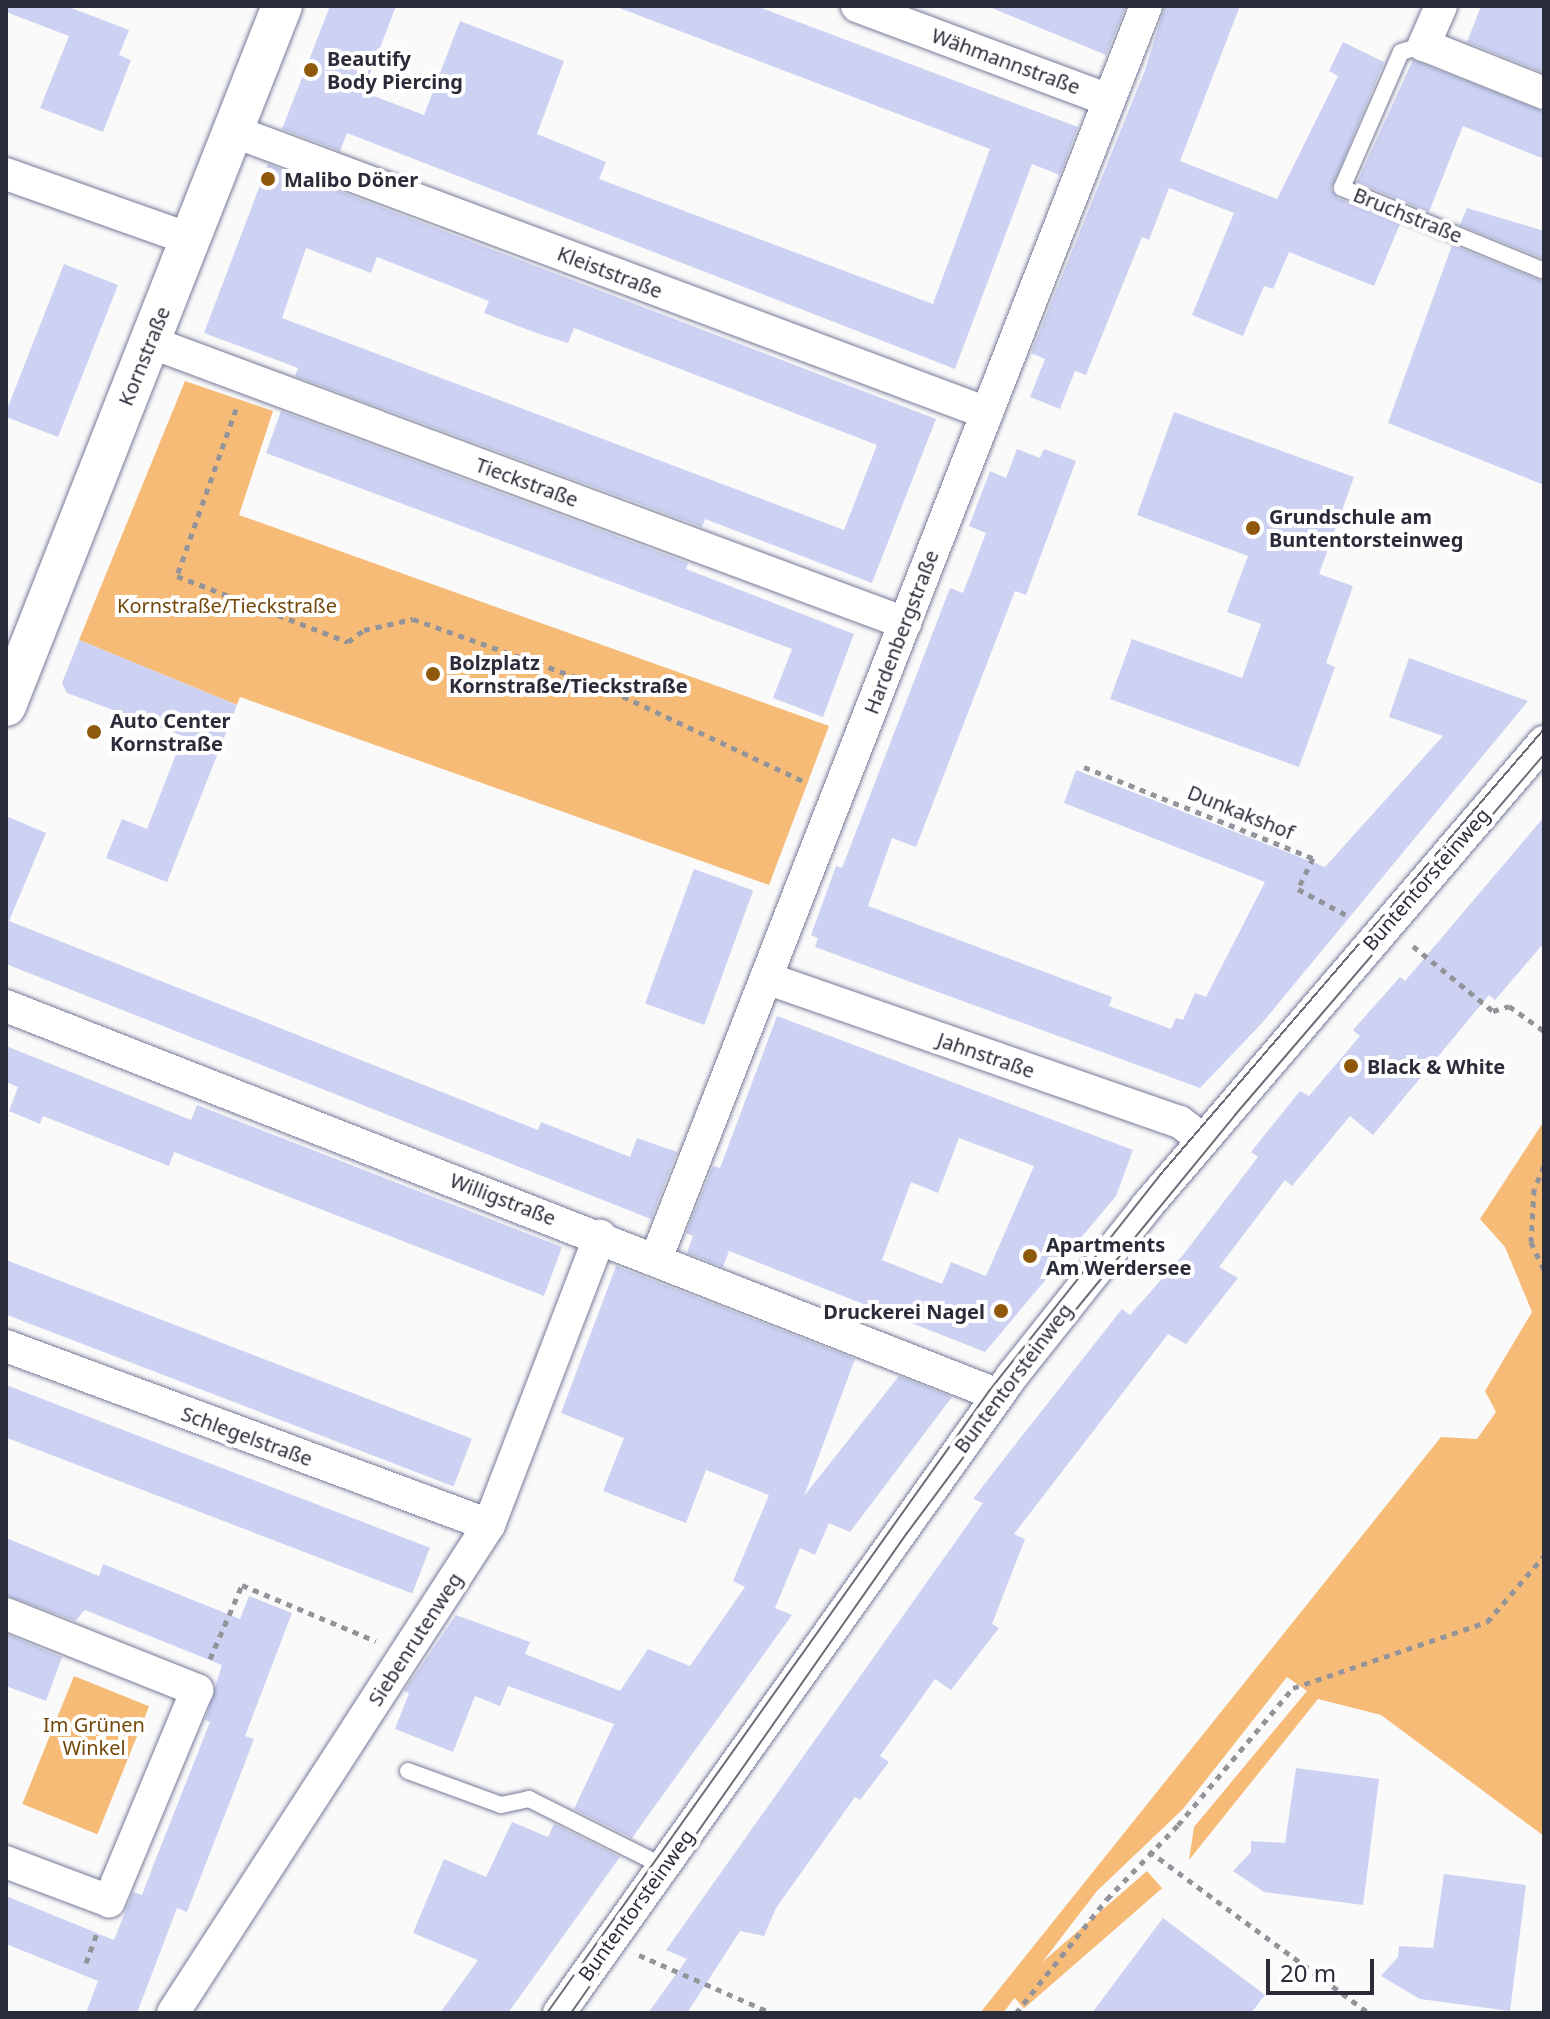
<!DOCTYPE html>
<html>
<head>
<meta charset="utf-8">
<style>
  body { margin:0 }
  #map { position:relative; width:1550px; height:2019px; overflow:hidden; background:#fafafa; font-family:"Noto Sans",sans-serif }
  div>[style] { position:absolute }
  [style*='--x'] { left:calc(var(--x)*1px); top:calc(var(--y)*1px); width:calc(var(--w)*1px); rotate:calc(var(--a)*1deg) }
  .green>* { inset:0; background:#f7bb78; transform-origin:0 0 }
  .building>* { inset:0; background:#cdd2f3; transform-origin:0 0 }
  .path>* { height:5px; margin-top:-2.5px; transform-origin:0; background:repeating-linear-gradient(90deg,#93949a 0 6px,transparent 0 12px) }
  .roads { filter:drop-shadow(0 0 2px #767b99) drop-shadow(0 0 2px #767b99) }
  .service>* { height:16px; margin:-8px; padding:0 8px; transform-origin:8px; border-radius:8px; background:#fff }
  .minor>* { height:32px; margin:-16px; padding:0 16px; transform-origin:16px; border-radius:16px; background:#fff }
  .tertiary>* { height:40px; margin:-20px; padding:0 20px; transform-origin:20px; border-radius:20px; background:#fff }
  .tram>* { height:2px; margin:-1px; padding:0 1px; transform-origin:1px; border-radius:1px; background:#6c6d76 }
  .dots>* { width:22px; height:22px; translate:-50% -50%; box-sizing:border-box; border:4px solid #fff; border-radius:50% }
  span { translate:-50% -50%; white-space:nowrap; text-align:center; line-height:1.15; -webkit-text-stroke:8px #fff; paint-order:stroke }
  .poi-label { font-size:20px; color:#2b2c39; font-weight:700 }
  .left { translate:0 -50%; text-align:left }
  .right { translate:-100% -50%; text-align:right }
  .street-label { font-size:20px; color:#2b2c39 }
  .park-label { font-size:20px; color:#73480b }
  .frame { position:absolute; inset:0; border:8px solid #2b2c39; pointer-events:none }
  .scale { position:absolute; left:1266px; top:1959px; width:108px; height:36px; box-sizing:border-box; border:4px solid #2b2c39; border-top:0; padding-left:10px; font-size:24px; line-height:28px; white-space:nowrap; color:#2b2c39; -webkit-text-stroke:6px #fff; paint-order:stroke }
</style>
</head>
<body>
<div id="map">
  <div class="green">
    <i style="clip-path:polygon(185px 381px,273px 411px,239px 515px,829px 726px,769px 885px,240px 697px,237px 705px,79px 640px)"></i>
    <i style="clip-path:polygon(1544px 1121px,1544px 1836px,1381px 1715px,1318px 1699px,1189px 1860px,1194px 1827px,1307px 1691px,1287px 1677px,1183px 1809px,1097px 1891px,1003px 2013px,980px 2013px,1441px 1437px,1477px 1439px,1496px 1412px,1485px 1391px,1532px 1312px,1505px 1247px,1480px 1219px)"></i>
    <i style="left:74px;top:1676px;width:81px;height:138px;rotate:22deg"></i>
    <i style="left:1147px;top:1871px;width:23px;height:183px;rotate:49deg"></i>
  </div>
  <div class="building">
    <i style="clip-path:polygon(6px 6px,66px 6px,129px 30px,119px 55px,131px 60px,103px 132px,40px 108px,69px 36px,6px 12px)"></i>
    <i style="clip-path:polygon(330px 6px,396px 6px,363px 92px,424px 115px,460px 21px,564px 61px,537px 134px,606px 162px,599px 179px,933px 304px,990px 149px,614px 6px,756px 6px,1078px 127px,1060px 175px,1032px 164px,955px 369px,347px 133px,340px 151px,282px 129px)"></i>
    <i style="clip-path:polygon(987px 6px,1126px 6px,1106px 55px)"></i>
    <i style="clip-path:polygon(1165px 6px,1240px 6px,1180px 161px,1277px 199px,1338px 76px,1329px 71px,1343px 42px,1384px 62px,1331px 189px,1338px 198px,1400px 224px,1374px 286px,1289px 252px,1273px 289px,1264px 286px,1243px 336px,1192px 315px,1234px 213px,1169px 188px,1149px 240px,1142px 237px,1086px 375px,1075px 371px,1060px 409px,1030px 397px,1045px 359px,1031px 353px,1145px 70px)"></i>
    <i style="clip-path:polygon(1481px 6px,1544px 6px,1544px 73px,1467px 42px)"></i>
    <i style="clip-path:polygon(1413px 60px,1544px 112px,1544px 159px,1463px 126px,1429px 212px,1357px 182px)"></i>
    <i style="clip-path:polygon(evenodd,268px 164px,936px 419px,872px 583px,705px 519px,702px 527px,295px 376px,298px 368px,204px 333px,268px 164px,306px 248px,371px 273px,377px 257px,489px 301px,484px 313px,539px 334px,568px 343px,574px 328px,877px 445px,844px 530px,282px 318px,306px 248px)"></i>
    <i style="clip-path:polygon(1467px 208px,1544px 231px,1544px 259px,1460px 225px)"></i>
    <i style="clip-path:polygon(1452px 245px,1544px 282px,1544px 485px,1388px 423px)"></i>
    <i style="clip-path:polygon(64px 264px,118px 285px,58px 437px,6px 417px,6px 412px)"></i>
    <i style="clip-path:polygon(281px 411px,688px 563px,686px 569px,854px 634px,823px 717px,773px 698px,792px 649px,266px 453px)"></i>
    <i style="clip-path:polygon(1174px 412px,1354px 477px,1319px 574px,1353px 586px,1326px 663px,1335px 667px,1299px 767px,1110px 699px,1132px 639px,1242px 678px,1261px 624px,1227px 612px,1248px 556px,1137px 515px)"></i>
    <i style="clip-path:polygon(1017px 449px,1040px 458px,1044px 449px,1076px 461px,1026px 595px,1015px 591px,916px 847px,892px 838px,868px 906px,1112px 997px,1109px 1006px,1171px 1029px,1176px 1018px,1183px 1020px,1195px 993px,1206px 997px,1265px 882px,1064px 803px,1076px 770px,1325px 867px,1443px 736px,1389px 717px,1409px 658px,1528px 701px,1263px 1022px,1200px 1088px,815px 947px,818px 938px,811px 935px,836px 866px,842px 868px,950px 588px,963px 593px,986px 533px,969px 526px,990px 471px,1006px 478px)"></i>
    <i style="clip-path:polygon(79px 640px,237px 705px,167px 882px,106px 858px,122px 819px,147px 829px,183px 736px,67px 693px,62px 683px)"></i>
    <i style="clip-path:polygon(6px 816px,46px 833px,9px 921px,538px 1130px,541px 1122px,630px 1157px,637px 1138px,677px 1152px,651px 1219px,6px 964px)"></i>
    <i style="clip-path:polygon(1544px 817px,1544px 943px,1495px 1000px,1489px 995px,1373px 1135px,1350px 1116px,1292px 1186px,1285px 1180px,1219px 1267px,1238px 1278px,1186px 1344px,1168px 1334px,1014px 1534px,1025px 1539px,992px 1624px,999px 1628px,951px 1690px,935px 1679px,880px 1756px,889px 1762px,860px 1800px,855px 1797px,776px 1908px,764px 1936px,740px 1931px,687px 2013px,648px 2013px,687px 1959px,666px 1950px,983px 1503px,973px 1499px,1007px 1455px,1122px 1309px,1130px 1315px,1183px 1255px,1258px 1157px,1251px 1152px,1300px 1091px,1309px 1096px,1360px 1036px,1353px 1030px,1400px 977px,1405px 981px)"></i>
    <i style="left:694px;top:869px;width:63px;height:143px;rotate:20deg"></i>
    <i style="clip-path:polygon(evenodd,777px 1016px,1133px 1150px,1116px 1196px,985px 1352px,729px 1251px,723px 1267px,687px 1253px,693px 1236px,686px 1233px,713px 1166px,720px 1168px,777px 1016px,959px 1138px,1034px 1166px,986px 1276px,951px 1262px,942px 1284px,882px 1260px,911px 1182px,938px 1193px,959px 1138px)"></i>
    <i style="clip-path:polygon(6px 1046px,191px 1120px,197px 1105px,562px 1247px,544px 1296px,174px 1152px,169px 1166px,43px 1116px,40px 1124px,9px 1111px,18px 1087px,6px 1082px)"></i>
    <i style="left:6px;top:1260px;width:499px;height:51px;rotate:21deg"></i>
    <i style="clip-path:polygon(616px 1266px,855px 1359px,804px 1496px,899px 1376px,952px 1397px,850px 1532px,829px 1523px,815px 1555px,800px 1548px,775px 1608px,792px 1615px,632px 1838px,574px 1809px,614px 1724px,508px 1686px,500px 1706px,475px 1696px,453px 1752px,395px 1729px,409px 1693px,404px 1691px,456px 1615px,530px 1642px,525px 1654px,620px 1691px,648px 1649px,690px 1666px,745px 1587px,733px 1581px,769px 1495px,706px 1470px,686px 1523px,603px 1491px,624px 1438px,561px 1413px)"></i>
    <i style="left:6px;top:1385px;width:454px;height:49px;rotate:21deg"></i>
    <i style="clip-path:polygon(6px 1538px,99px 1576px,103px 1564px,240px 1619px,249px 1596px,292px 1613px,245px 1736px,254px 1739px,243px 1768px,187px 1912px,177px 1908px,137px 2013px,86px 2013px,98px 1981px,6px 1944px,6px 1896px,114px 1940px,133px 1892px,142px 1895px,153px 1866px,210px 1722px,205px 1720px,222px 1665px,85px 1610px,75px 1621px,6px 1595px)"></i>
    <i style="clip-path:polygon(6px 1634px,62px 1657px,46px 1701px,6px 1686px)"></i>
    <i style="clip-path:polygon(1296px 1768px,1379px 1779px,1363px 1905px,1264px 1892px,1233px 1871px,1251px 1852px,1251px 1841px,1285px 1843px)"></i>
    <i style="clip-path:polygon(512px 1822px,548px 1837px,554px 1824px,620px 1857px,508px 2013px,440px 2013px,478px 1960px,413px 1933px,444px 1859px,486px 1877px)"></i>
    <i style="clip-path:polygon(1444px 1874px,1526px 1885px,1510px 2011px,1420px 1999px,1381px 1976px,1398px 1957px,1399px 1946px,1433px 1948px)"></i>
    <i style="clip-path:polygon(1163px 1918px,1265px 1995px,1251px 2013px,1092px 2013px)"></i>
  </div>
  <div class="path">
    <i style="--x:236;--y:409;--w:177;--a:109.5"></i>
    <i style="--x:177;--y:576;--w:183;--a:21.1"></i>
    <i style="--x:348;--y:642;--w:20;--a:-37"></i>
    <i style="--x:364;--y:630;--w:50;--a:-12.7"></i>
    <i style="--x:413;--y:619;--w:200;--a:19.6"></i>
    <i style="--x:601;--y:686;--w:228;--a:25.2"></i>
    <i style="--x:1084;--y:767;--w:246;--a:21.7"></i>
    <i style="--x:1313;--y:858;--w:34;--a:116"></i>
    <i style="--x:1298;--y:889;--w:59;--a:28.3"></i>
    <i style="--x:1413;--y:946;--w:103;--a:39.1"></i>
    <i style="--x:1493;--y:1011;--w:17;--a:-17"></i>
    <i style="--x:1509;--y:1006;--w:43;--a:35.5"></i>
    <i style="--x:1544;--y:1166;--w:25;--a:113"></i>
    <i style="--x:1534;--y:1189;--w:53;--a:93.2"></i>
    <i style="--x:1531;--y:1242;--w:31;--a:65"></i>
    <i style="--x:210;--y:1659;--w:81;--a:-66.6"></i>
    <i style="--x:242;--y:1585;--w:145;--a:22.7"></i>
    <i style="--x:1149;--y:1851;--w:273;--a:36.4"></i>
    <i style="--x:639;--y:1955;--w:145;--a:23.6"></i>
    <i style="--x:86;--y:1963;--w:33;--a:-70"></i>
    <i style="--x:1016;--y:2013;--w:146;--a:-51.4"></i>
    <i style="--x:1107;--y:1899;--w:103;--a:-46.2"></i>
    <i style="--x:1178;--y:1825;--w:179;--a:-50"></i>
    <i style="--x:1293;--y:1688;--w:205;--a:-18.8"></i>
    <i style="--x:1487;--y:1622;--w:87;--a:-49.2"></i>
  </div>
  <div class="roads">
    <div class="service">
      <i style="--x:1424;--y:45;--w:24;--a:163"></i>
      <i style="--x:1401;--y:52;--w:148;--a:113.5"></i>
      <i style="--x:1342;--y:188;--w:218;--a:22.3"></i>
      <i style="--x:408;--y:1771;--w:99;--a:20.1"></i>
      <i style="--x:501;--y:1805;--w:29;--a:-12"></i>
      <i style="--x:529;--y:1799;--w:152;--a:26.6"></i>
    </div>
    <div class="minor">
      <i style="--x:857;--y:6;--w:269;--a:20.5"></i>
      <i style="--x:1441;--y:6;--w:43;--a:113.6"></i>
      <i style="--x:1424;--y:45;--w:129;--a:21.8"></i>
      <i style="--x:233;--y:131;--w:805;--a:20.51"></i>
      <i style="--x:6;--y:174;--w:195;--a:19.5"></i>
      <i style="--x:150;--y:342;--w:806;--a:20.41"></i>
      <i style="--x:766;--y:978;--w:438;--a:19.2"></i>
      <i style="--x:1180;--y:1122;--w:29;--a:38"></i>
      <i style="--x:6;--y:1006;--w:1066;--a:21.41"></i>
      <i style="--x:656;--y:1259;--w:1345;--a:-68.64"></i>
      <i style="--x:6;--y:1346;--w:515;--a:20.33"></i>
      <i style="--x:6;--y:1614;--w:206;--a:21.7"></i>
      <i style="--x:197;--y:1690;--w:229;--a:112.6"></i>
      <i style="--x:109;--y:1901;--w:110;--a:-159.3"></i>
      <i style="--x:173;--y:2013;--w:581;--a:-57.08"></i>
      <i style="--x:489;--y:1525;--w:310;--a:-69"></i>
      <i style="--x:559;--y:2013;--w:782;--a:-54.58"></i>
      <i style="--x:1012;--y:1376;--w:217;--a:-51.5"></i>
      <i style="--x:1147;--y:1206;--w:611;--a:-49.45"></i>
    </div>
    <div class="tertiary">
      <i style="--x:6;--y:706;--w:752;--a:-68.48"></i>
    </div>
  </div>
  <div class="tram">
    <i style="--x:547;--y:2013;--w:763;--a:-54.6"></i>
    <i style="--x:989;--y:1391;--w:275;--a:-51.6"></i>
    <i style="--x:1160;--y:1175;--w:589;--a:-49.27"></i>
    <i style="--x:571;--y:2013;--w:586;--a:-55.01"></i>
    <i style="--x:907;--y:1533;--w:241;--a:-53.3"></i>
    <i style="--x:1051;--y:1340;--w:291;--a:-50.7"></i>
    <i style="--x:1235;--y:1115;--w:475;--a:-49.4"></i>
  </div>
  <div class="dots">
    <i style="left:311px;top:70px;background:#8f590c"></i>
    <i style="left:268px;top:179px;background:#8f590c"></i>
    <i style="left:1253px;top:528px;background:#8f590c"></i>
    <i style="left:433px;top:674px;background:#8f590c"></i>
    <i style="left:94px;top:732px;background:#8f590c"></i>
    <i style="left:1351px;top:1066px;background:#8f590c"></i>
    <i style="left:1030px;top:1256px;background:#8f590c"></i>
    <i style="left:1001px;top:1311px;background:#8f590c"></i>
  </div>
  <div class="poi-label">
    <span class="left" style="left:327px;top:70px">Beautify<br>Body Piercing</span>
    <span class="left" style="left:284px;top:179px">Malibo Döner</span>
    <span class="left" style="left:1269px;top:528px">Grundschule am<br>Buntentorsteinweg</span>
    <span class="left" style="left:449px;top:674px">Bolzplatz<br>Kornstraße/Tieckstraße</span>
    <span class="left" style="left:110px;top:732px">Auto Center<br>Kornstraße</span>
    <span class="left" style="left:1367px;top:1066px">Black &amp; White</span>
    <span class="left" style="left:1046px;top:1256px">Apartments<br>Am Werdersee</span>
    <span class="right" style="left:985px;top:1311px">Druckerei Nagel</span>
  </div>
  <div class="street-label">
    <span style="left:1006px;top:61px;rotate:20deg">Wähmannstraße</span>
    <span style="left:1408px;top:215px;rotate:22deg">Bruchstraße</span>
    <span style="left:610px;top:272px;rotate:21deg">Kleiststraße</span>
    <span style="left:144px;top:356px;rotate:-68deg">Kornstraße</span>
    <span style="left:527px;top:482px;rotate:20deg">Tieckstraße</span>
    <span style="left:901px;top:632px;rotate:-69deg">Hardenbergstraße</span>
    <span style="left:1241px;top:812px;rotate:22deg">Dunkakshof</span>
    <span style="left:1426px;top:879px;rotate:-49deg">Buntentorsteinweg</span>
    <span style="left:986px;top:1055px;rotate:19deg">Jahnstraße</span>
    <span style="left:503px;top:1199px;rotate:21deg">Willigstraße</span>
    <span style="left:1013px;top:1378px;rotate:-53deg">Buntentorsteinweg</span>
    <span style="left:247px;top:1436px;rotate:20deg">Schlegelstraße</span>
    <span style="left:415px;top:1639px;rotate:-57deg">Siebenrutenweg</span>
    <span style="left:636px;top:1905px;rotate:-54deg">Buntentorsteinweg</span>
  </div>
  <div class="park-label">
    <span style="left:227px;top:605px">Kornstraße/Tieckstraße</span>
    <span style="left:94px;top:1736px">Im Grünen<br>Winkel</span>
  </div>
  <div class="frame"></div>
  <div class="scale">20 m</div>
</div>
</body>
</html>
